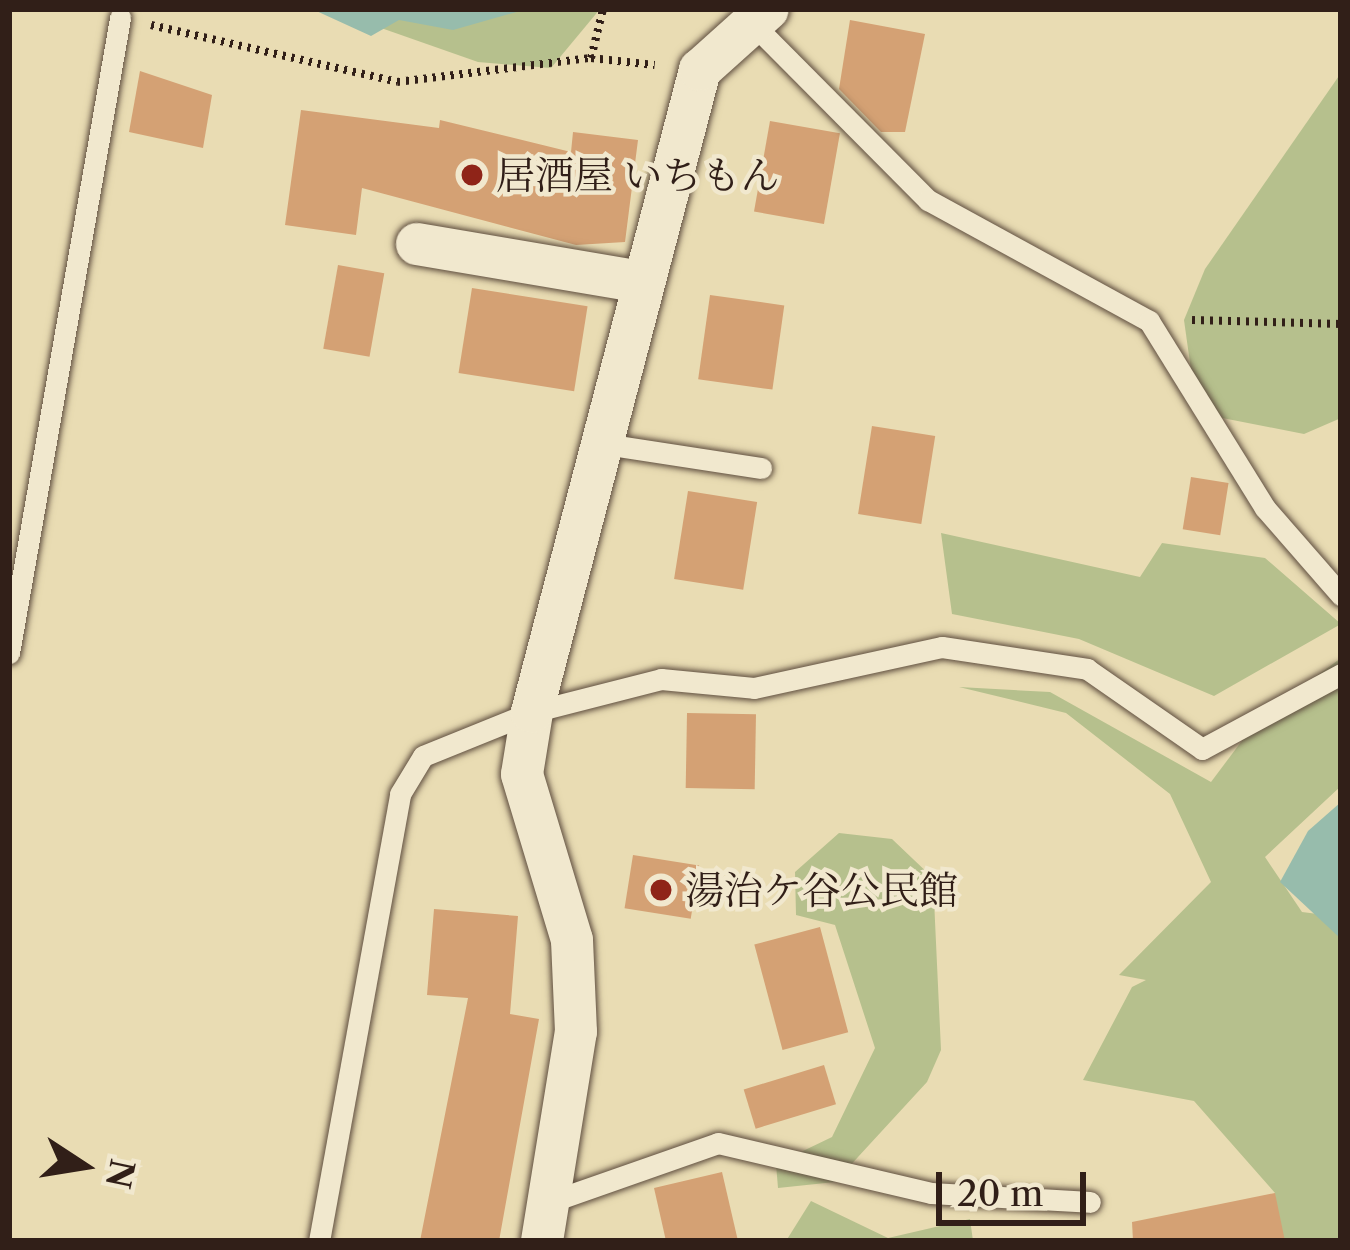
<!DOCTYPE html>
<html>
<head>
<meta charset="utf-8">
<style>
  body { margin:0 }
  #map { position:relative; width:1350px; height:1250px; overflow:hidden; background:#e9dcb3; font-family:"Libre Caslon Text","Noto Serif JP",serif }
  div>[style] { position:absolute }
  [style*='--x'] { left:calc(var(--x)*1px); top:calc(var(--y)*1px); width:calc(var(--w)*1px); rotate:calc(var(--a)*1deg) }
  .green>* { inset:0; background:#b6c08d }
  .water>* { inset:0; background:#97bcac }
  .building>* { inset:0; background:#d4a174; transform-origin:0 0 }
  .path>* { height:8px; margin-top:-4px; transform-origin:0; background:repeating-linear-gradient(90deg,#311f18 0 3px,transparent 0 9px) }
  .roads { filter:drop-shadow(0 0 3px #5f4e3f) drop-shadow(0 0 3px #5f4e3f) }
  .service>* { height:21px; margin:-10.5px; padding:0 10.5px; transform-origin:10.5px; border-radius:10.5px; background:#f1e8ce }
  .minor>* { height:42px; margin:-21px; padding:0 21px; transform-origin:21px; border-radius:21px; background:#f1e8ce }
  .dots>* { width:33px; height:33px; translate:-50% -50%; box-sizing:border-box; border:6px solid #f1e8ce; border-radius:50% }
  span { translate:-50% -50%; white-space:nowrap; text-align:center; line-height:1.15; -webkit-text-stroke:9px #f1e8ce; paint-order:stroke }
  .poi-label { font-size:39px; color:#311f18 }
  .left { translate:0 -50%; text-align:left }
  .frame { position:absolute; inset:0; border:12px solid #311f18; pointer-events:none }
  .north { position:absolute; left:24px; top:1106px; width:120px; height:120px; -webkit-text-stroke:9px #f1e8ce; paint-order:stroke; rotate:102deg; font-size:33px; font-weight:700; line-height:48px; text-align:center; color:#311f18 }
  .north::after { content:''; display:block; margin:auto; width:42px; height:54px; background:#311f18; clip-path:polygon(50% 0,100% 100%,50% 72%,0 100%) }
  .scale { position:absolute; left:936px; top:1172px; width:150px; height:54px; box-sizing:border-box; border:6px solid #311f18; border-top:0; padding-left:15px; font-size:36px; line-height:42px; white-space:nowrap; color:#311f18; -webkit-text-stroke:9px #f1e8ce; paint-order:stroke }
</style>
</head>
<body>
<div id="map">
  <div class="green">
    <i style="clip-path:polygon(327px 9px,600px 9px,551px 68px,478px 62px)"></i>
    <i style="clip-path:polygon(1341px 73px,1341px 418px,1304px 434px,1197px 413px,1184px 320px,1205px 269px)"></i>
    <i style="clip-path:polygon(941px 533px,1140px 577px,1162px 543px,1265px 558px,1341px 624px,1214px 696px,1079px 639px,952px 614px)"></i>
    <i style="clip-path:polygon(1341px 658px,1341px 786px,1265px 857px,1302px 912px,1341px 917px,1341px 1241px,1255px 1241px,1275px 1193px,1194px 1101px,1083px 1080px,1132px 987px,1146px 980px,1119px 975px,1211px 882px,1170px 794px,1066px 713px,959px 687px,1050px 692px,1211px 782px,1259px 718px)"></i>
    <i style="clip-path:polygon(839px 833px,892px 839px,933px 878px,941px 1050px,927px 1082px,835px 1182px,778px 1188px,776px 1164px,832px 1137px,875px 1048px,835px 925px,796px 915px,795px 872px)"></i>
    <i style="clip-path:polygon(811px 1201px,888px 1238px,970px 1219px,973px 1241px,786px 1241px)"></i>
  </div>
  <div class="water">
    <i style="clip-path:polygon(312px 9px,527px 9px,453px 30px,399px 20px,371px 36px)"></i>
    <i style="clip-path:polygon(1341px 802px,1341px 939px,1280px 882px,1308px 831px)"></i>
  </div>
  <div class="building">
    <i style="clip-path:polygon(850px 20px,925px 34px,905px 132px,881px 132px,839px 89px)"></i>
    <i style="clip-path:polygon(140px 71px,212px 95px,203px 148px,129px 132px)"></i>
    <i style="clip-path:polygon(301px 110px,439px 128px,440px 120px,571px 152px,573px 132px,638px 140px,625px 242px,576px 245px,362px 188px,356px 235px,285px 225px)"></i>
    <i style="left:770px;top:121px;width:71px;height:92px;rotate:10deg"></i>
    <i style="left:338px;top:265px;width:47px;height:85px;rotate:10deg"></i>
    <i style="left:472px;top:288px;width:117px;height:86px;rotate:9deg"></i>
    <i style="left:710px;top:295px;width:75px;height:85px;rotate:8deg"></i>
    <i style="left:872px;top:426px;width:64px;height:89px;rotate:9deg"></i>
    <i style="left:1191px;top:477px;width:38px;height:53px;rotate:9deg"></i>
    <i style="left:688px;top:491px;width:70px;height:89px;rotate:9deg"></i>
    <i style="left:687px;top:713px;width:69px;height:75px;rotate:1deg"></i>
    <i style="left:633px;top:855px;width:67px;height:54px;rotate:9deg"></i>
    <i style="clip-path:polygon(434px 909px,518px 916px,510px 1014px,539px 1019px,499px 1241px,420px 1241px,468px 998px,427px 995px)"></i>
    <i style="left:820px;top:927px;width:109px;height:68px;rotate:75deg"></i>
    <i style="left:824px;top:1065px;width:41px;height:84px;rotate:73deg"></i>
    <i style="clip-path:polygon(722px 1172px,738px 1241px,666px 1241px,654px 1188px)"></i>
    <i style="clip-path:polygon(1275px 1193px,1285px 1241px,1133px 1241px,1132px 1222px)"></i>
  </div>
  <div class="path">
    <i style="--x:151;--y:25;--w:253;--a:13"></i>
    <i style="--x:397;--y:82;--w:195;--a:-7.1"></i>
    <i style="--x:591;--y:58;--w:64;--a:6.2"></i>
    <i style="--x:591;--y:58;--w:50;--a:-76.2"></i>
    <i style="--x:1192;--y:320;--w:149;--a:1.5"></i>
  </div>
  <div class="roads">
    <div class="service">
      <i style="--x:757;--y:28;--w:243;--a:45.2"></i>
      <i style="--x:928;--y:200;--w:252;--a:28.7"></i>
      <i style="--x:1149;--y:321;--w:220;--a:58.2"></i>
      <i style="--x:1265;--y:508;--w:116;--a:48.9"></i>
      <i style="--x:598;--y:443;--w:165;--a:8.7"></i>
      <i style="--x:9;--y:653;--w:645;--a:-80.08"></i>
      <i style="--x:547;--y:1203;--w:181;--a:-19.3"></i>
      <i style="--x:718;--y:1143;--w:219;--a:13.2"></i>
      <i style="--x:931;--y:1193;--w:159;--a:3.2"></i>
      <i style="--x:319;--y:1241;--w:454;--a:-79.7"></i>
      <i style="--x:400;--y:794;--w:44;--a:-58.8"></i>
      <i style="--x:423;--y:756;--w:118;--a:-22"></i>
      <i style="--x:532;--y:712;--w:133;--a:-14.3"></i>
      <i style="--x:661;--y:679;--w:93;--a:5.5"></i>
      <i style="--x:754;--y:688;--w:192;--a:-12.3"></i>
      <i style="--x:942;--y:647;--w:147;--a:8.6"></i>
      <i style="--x:1087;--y:669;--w:140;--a:34.8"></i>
      <i style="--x:1202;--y:749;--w:158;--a:-28.3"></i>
    </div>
    <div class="minor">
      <i style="--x:417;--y:244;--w:227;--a:9.6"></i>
      <i style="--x:542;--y:1241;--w:212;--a:-80.8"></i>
      <i style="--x:576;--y:1032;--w:92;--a:-92.5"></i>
      <i style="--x:572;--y:940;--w:173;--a:-106.8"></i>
      <i style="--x:522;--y:774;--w:63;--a:-80.8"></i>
      <i style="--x:532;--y:712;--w:664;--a:-75.34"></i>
      <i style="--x:700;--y:70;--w:91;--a:-41.9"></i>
    </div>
  </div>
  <div class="dots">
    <i style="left:472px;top:175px;background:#8f2418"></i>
    <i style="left:661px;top:890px;background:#8f2418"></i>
  </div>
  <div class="poi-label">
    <span class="left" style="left:496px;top:175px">居酒屋 いちもん</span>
    <span class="left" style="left:685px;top:890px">湯治ケ谷公民館</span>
  </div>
  <div class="frame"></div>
  <div class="north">N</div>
  <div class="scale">20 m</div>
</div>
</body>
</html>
